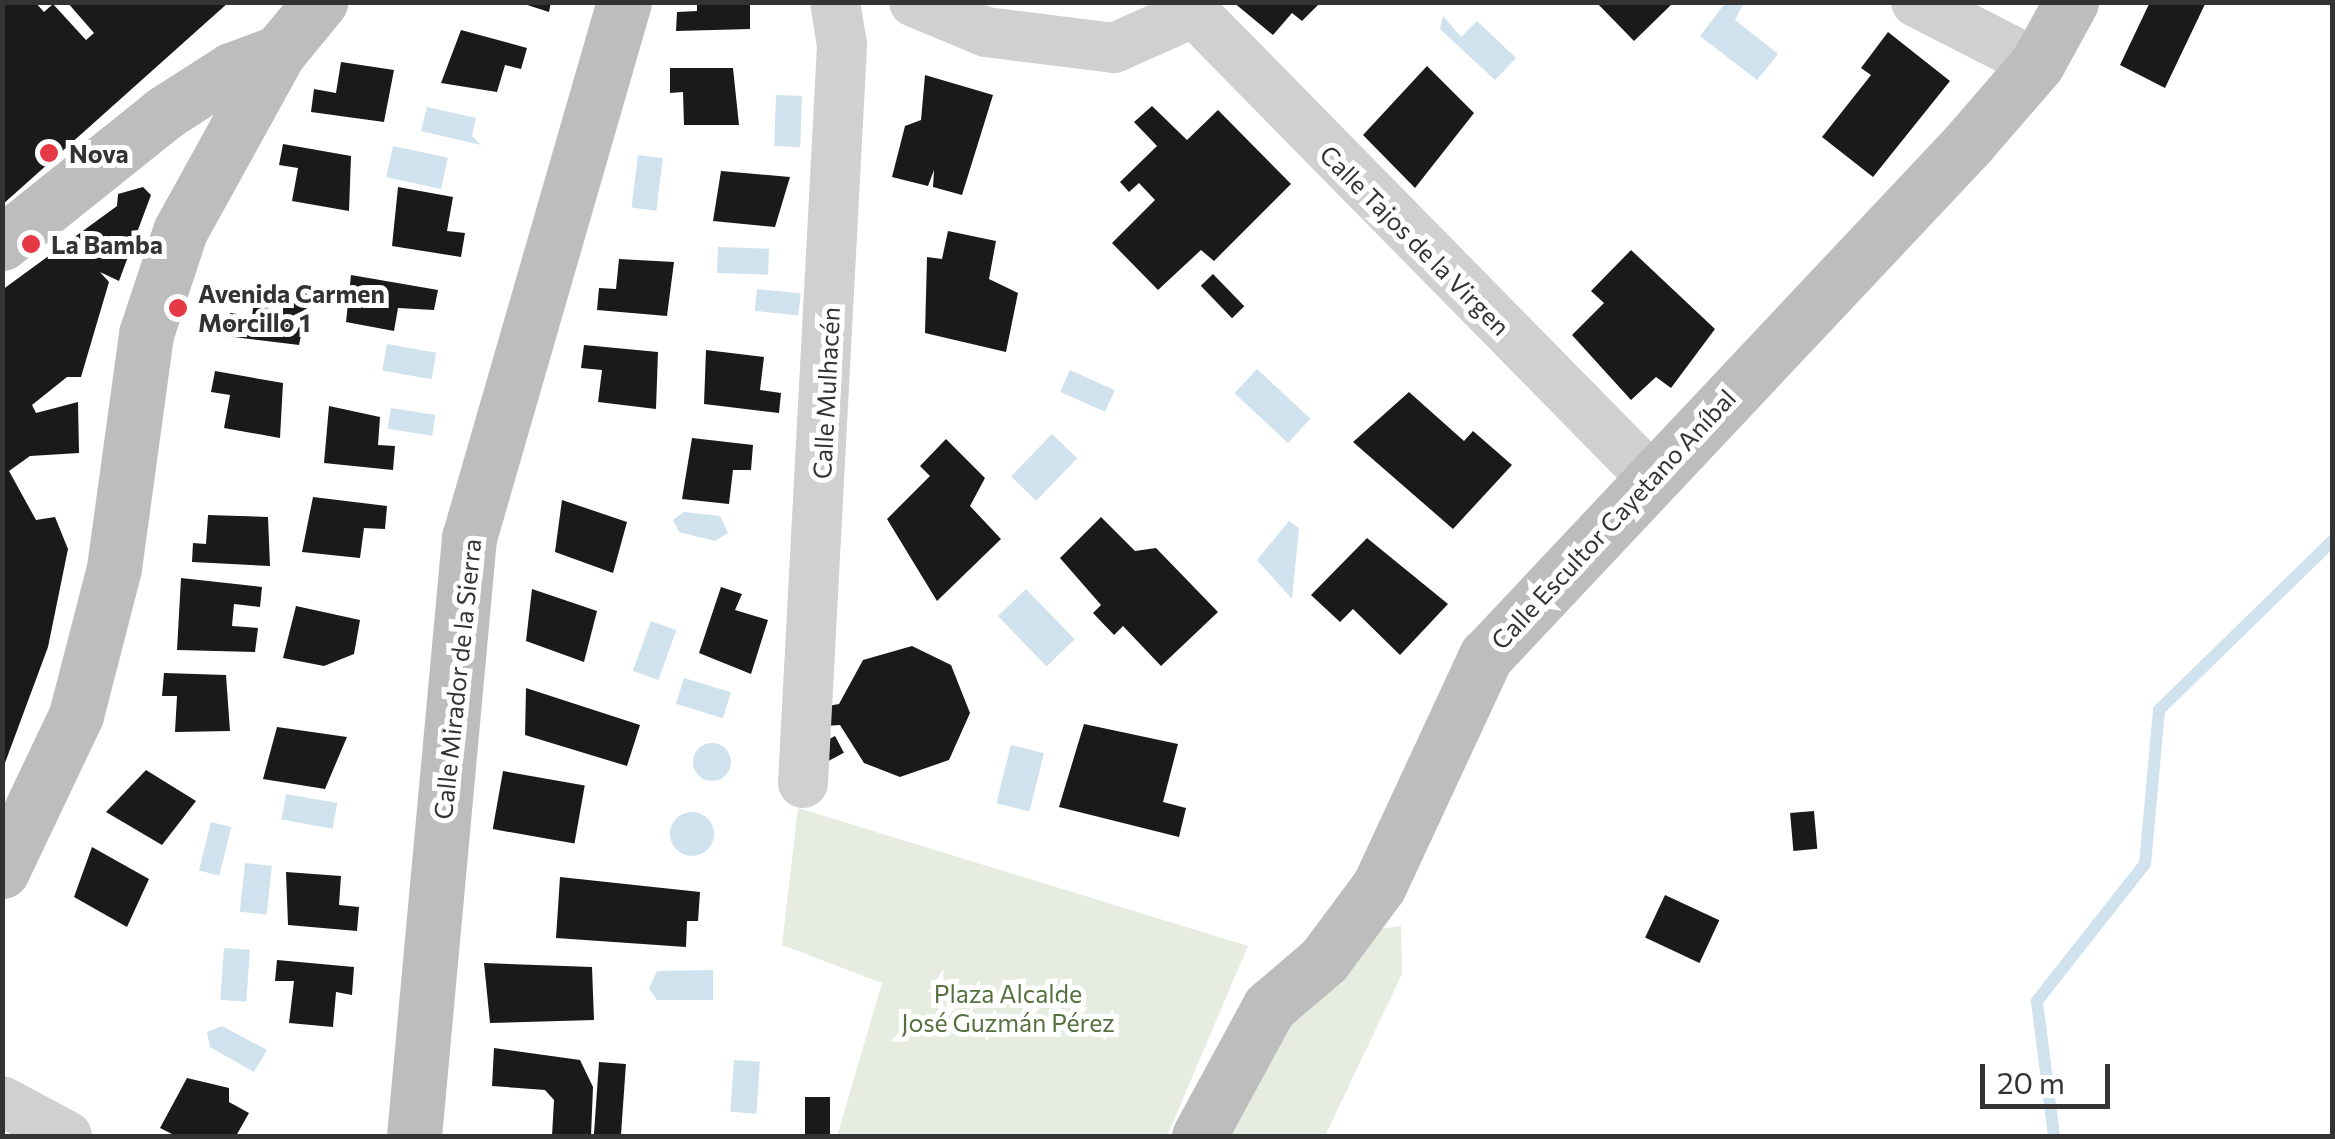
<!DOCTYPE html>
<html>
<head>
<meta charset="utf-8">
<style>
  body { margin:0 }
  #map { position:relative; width:2335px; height:1139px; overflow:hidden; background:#fff; font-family:Commissioner,sans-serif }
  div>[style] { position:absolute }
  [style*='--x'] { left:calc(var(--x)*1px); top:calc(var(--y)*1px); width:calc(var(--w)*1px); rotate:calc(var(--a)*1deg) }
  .green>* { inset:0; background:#e6ecdf }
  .water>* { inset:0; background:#cfe2ee; transform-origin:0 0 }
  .round { border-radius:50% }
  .stream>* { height:12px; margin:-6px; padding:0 6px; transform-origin:6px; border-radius:6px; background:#cfe2ee }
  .building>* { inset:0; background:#1a1a1a; transform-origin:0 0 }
  .street>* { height:50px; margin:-25px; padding:0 25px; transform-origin:25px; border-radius:25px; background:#d0d0d0 }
  .secondary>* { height:55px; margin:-27.5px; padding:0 27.5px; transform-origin:27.5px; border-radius:27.5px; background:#bdbdbd }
  .dots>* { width:28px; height:28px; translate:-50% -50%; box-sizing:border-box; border:5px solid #fff; border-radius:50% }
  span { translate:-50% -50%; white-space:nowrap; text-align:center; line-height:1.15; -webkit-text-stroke:10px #fff; paint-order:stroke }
  .poi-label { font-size:25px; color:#333; font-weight:700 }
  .left { translate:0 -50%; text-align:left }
  .street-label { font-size:25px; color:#333 }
  .park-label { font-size:25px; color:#56703f }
  .frame { position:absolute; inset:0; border:5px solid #333; pointer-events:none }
  .scale { position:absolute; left:1980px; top:1064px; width:130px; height:45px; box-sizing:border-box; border:5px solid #333; border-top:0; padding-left:12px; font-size:30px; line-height:35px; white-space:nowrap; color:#333; -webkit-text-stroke:8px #fff; paint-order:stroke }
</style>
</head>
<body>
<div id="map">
  <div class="green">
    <i style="clip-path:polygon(798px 808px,1248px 946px,1167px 1136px,837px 1136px,882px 983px,782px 945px)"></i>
    <i style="clip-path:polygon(1401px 926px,1402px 974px,1325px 1136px,1228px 1136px,1293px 1007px,1359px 932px)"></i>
  </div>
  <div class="water">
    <i style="clip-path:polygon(1726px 2px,1744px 3px,1735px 20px,1778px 54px,1757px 80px,1700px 36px)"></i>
    <i style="clip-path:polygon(1443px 16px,1461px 37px,1477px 21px,1516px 58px,1495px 80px,1440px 29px)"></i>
    <i style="left:776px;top:95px;width:26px;height:51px;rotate:2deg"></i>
    <i style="clip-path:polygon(427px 107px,476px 118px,472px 136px,481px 145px,421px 131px)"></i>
    <i style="left:393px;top:146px;width:56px;height:32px;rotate:12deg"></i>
    <i style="left:638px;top:155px;width:25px;height:53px;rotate:7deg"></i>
    <i style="left:718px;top:247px;width:51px;height:26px;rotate:2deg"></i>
    <i style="left:757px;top:289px;width:44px;height:22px;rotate:6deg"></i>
    <i style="left:387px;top:344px;width:50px;height:27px;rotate:10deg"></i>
    <i style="left:1257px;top:369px;width:73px;height:33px;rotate:43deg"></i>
    <i style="left:1070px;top:370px;width:49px;height:24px;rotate:24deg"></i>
    <i style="left:391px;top:408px;width:45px;height:21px;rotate:9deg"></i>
    <i style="left:1052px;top:434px;width:35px;height:59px;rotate:44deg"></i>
    <i style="clip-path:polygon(684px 512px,720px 516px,728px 533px,715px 541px,679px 532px,673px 520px)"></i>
    <i style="clip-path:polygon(1289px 521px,1299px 528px,1292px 599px,1257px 560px)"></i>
    <i style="left:1026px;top:589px;width:70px;height:39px;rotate:46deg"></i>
    <i style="left:651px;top:621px;width:27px;height:53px;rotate:20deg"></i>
    <i style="left:684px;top:678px;width:49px;height:27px;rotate:17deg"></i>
    <i class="round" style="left:693px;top:743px;width:38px;height:38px"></i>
    <i style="left:1011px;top:745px;width:34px;height:60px;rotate:14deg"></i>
    <i style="left:286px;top:794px;width:52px;height:26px;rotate:10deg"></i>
    <i class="round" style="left:670px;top:812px;width:44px;height:44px"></i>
    <i style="left:211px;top:822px;width:21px;height:50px;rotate:14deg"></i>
    <i style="left:245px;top:863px;width:27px;height:49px;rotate:6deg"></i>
    <i style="left:224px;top:948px;width:26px;height:52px;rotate:4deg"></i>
    <i style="clip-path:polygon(713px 970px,713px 1000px,657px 1000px,649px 988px,657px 971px)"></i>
    <i style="clip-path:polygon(222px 1026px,267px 1050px,254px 1072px,210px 1047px,207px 1032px)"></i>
    <i style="left:734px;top:1060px;width:26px;height:52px;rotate:4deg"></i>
  </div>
  <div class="stream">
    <i style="--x:2054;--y:1136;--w:136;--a:-97.2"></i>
    <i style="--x:2037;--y:1001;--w:174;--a:-51.8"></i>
    <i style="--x:2145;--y:864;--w:155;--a:-84.8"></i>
    <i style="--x:2159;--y:710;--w:242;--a:-44.3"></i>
  </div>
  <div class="building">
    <i style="clip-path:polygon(2px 2px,35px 2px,44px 12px,53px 4px,86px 40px,94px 33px,67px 2px,229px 2px,2px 205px)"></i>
    <i style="clip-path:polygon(518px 2px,551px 2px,549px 12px)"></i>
    <i style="clip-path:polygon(697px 2px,750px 2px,750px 29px,676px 31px,677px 12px,697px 11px)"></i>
    <i style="clip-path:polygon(1233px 2px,1321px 2px,1302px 21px,1292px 13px,1273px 35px)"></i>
    <i style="clip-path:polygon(1596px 2px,1674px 2px,1634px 41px)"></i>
    <i style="clip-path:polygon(2150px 2px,2206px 2px,2165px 88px,2120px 65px)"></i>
    <i style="clip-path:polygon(461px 30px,527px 48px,521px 69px,505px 65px,497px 92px,441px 83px)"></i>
    <i style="clip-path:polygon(1888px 32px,1950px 81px,1873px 177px,1822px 137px,1871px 75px,1861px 68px)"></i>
    <i style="clip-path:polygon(341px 62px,394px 70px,384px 122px,311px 112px,314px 89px,336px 93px)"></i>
    <i style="clip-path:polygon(1427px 66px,1474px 113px,1415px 188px,1363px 135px)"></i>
    <i style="clip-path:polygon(670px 68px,733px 68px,739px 125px,684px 125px,683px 92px,670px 93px)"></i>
    <i style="clip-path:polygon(925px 75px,993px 95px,962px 195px,933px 187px,934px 170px,928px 186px,892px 177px,905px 126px,921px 120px)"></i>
    <i style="clip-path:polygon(1152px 106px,1187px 140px,1218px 110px,1291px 184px,1214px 261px,1201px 250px,1158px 290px,1112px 243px,1155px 200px,1139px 183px,1129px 192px,1120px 182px,1157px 146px,1134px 122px)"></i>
    <i style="clip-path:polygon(283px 144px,351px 156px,349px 211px,292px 201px,298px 168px,279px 165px)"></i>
    <i style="clip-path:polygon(721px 171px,790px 177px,775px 227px,713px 221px)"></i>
    <i style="clip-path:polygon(143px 187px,151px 195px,119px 281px,100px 272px,109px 282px,81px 377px,67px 377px,32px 405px,36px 413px,78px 402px,79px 453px,30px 456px,9px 471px,36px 520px,55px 517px,68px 549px,48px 647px,2px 771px,2px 290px,117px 206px,118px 194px)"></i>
    <i style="clip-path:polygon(398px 187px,453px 197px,447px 231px,465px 233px,461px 257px,392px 246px)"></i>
    <i style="clip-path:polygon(948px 231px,996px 241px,989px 279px,1018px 293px,1006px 352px,925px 333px,927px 257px,942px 259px)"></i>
    <i style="clip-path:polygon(1631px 250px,1715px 329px,1671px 388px,1656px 377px,1631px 400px,1572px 335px,1604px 303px,1591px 291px)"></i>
    <i style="clip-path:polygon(619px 259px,674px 262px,667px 316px,597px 310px,599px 288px,616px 289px)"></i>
    <i style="left:1213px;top:274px;width:45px;height:17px;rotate:46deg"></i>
    <i style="clip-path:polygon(351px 275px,438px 290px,434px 310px,398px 308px,394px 331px,346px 322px)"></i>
    <i style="clip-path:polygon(256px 285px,310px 292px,299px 345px,226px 336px,230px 313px,252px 316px)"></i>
    <i style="clip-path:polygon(584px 345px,658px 352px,656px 409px,598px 402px,602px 370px,581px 368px)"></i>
    <i style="clip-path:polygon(706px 350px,764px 357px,760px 390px,781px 393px,779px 413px,704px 404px)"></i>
    <i style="clip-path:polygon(215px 371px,283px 383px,280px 438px,224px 428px,230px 395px,211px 392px)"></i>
    <i style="clip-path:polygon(1409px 392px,1464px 441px,1473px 431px,1512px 465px,1453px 529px,1353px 442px)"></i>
    <i style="clip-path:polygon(329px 406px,380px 417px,378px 445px,395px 446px,393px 470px,324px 463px)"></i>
    <i style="clip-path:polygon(692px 438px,753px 445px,751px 470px,733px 470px,729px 504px,682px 499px)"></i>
    <i style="clip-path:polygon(946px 439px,985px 478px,970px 506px,1001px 539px,937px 601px,887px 519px,930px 476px,920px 466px)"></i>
    <i style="clip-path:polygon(313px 497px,387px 506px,385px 529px,364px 528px,360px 558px,302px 552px)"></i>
    <i style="clip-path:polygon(562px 500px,627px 522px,613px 573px,555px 552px)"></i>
    <i style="clip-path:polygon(208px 515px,268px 517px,270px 566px,192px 562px,193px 543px,206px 544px)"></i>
    <i style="clip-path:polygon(1101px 517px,1135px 551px,1156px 548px,1218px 612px,1161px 666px,1123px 626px,1114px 635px,1093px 613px,1101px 605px,1060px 558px)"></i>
    <i style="clip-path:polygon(1367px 538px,1448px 604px,1400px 655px,1353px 609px,1340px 622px,1311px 595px)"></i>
    <i style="clip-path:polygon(181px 578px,262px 587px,260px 607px,234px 604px,232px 626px,258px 628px,255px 652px,177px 650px)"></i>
    <i style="clip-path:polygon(721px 587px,742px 594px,735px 610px,768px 620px,751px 674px,699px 653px)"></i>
    <i style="clip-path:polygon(532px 589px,597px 611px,584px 662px,526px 641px)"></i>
    <i style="clip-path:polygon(296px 606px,360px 620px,354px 654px,324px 666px,283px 658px)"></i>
    <i style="clip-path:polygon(912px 646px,951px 665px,970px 713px,949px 760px,900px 777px,864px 763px,840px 725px,825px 726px,822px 707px,839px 704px,863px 660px)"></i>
    <i style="clip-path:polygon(164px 673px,226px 675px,230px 731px,175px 732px,177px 696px,162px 696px)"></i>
    <i style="clip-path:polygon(526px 688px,640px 725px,627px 766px,525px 735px)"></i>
    <i style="clip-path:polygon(1084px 724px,1178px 744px,1163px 802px,1186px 808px,1179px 837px,1059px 807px)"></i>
    <i style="clip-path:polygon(277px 727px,347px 737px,325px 789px,263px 779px)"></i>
    <i style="left:835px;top:736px;width:19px;height:26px;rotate:62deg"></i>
    <i style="clip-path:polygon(146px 770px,196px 801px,162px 845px,106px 812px)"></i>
    <i style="left:503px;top:771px;width:83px;height:59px;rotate:10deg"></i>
    <i style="left:1814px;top:811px;width:38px;height:24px;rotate:85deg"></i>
    <i style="clip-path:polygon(92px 847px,149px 879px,127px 927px,74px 897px)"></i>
    <i style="clip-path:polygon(286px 872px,341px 876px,339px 905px,359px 907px,357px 931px,288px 925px)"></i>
    <i style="clip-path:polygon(560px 877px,700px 892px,698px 921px,687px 921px,686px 947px,556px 938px)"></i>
    <i style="left:1665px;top:895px;width:60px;height:47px;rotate:25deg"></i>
    <i style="clip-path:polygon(277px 960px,354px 967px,352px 995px,336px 992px,333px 1027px,289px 1023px,294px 981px,275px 981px)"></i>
    <i style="clip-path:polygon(484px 963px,592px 967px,594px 1020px,490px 1023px)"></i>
    <i style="clip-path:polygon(494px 1048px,580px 1060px,593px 1087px,591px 1136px,552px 1136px,554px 1100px,545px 1090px,492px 1086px)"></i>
    <i style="left:599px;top:1062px;width:27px;height:74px;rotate:4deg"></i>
    <i style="clip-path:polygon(187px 1078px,229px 1088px,229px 1102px,249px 1113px,236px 1136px,176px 1136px,160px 1128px)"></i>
    <i style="left:805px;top:1097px;width:25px;height:39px"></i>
  </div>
  <div class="street">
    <i style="--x:914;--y:2;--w:78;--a:22.6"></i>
    <i style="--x:986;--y:32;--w:129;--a:7.1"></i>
    <i style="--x:1114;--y:48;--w:83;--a:-24.1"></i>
    <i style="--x:1184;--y:2;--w:665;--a:45.49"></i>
    <i style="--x:1916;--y:2;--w:136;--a:27.1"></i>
    <i style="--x:803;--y:783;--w:739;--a:-86.97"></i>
    <i style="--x:842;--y:45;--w:44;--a:-99.2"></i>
    <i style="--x:2;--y:1101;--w:74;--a:28.3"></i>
  </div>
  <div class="secondary">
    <i style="--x:2;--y:243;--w:208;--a:-38.7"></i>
    <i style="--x:164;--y:113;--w:80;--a:-32.7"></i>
    <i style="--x:231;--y:70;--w:51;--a:-20.6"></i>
    <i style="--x:2;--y:871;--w:173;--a:-64.6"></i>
    <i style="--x:76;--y:715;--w:152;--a:-75.5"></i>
    <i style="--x:114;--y:568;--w:236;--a:-82.2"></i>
    <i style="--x:146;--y:334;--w:108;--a:-71.7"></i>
    <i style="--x:180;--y:231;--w:205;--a:-61.1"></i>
    <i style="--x:279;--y:52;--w:65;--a:-50.6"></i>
    <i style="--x:414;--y:1136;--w:601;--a:-84.75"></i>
    <i style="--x:469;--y:538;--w:558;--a:-73.87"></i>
    <i style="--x:1199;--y:1136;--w:147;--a:-61.5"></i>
    <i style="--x:1269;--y:1007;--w:72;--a:-40.5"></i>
    <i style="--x:1324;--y:960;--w:92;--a:-53.4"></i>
    <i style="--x:1379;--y:886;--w:254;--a:-65.1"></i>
    <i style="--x:1486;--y:656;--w:700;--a:-46.74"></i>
    <i style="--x:1966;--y:146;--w:108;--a:-49.1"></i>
    <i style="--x:2037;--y:64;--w:71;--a:-61.3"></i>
  </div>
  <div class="dots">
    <i style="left:49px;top:153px;background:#e63946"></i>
    <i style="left:31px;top:244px;background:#e63946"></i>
    <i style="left:178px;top:308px;background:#e63946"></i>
  </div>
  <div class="poi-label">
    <span class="left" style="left:69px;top:153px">Nova</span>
    <span class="left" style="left:51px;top:244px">La Bamba</span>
    <span class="left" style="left:198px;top:308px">Avenida Carmen<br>Morcillo 1</span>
  </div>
  <div class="street-label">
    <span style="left:1415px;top:240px;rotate:45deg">Calle Tajos de la Virgen</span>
    <span style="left:826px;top:393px;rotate:-87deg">Calle Mulhacén</span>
    <span style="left:1613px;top:519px;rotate:-47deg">Calle Escultor Cayetano Aníbal</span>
    <span style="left:457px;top:679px;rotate:-84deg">Calle Mirador de la Sierra</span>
  </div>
  <div class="park-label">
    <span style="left:1008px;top:1008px">Plaza Alcalde<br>José Guzmán Pérez</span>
  </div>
  <div class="frame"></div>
  <div class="scale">20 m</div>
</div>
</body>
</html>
